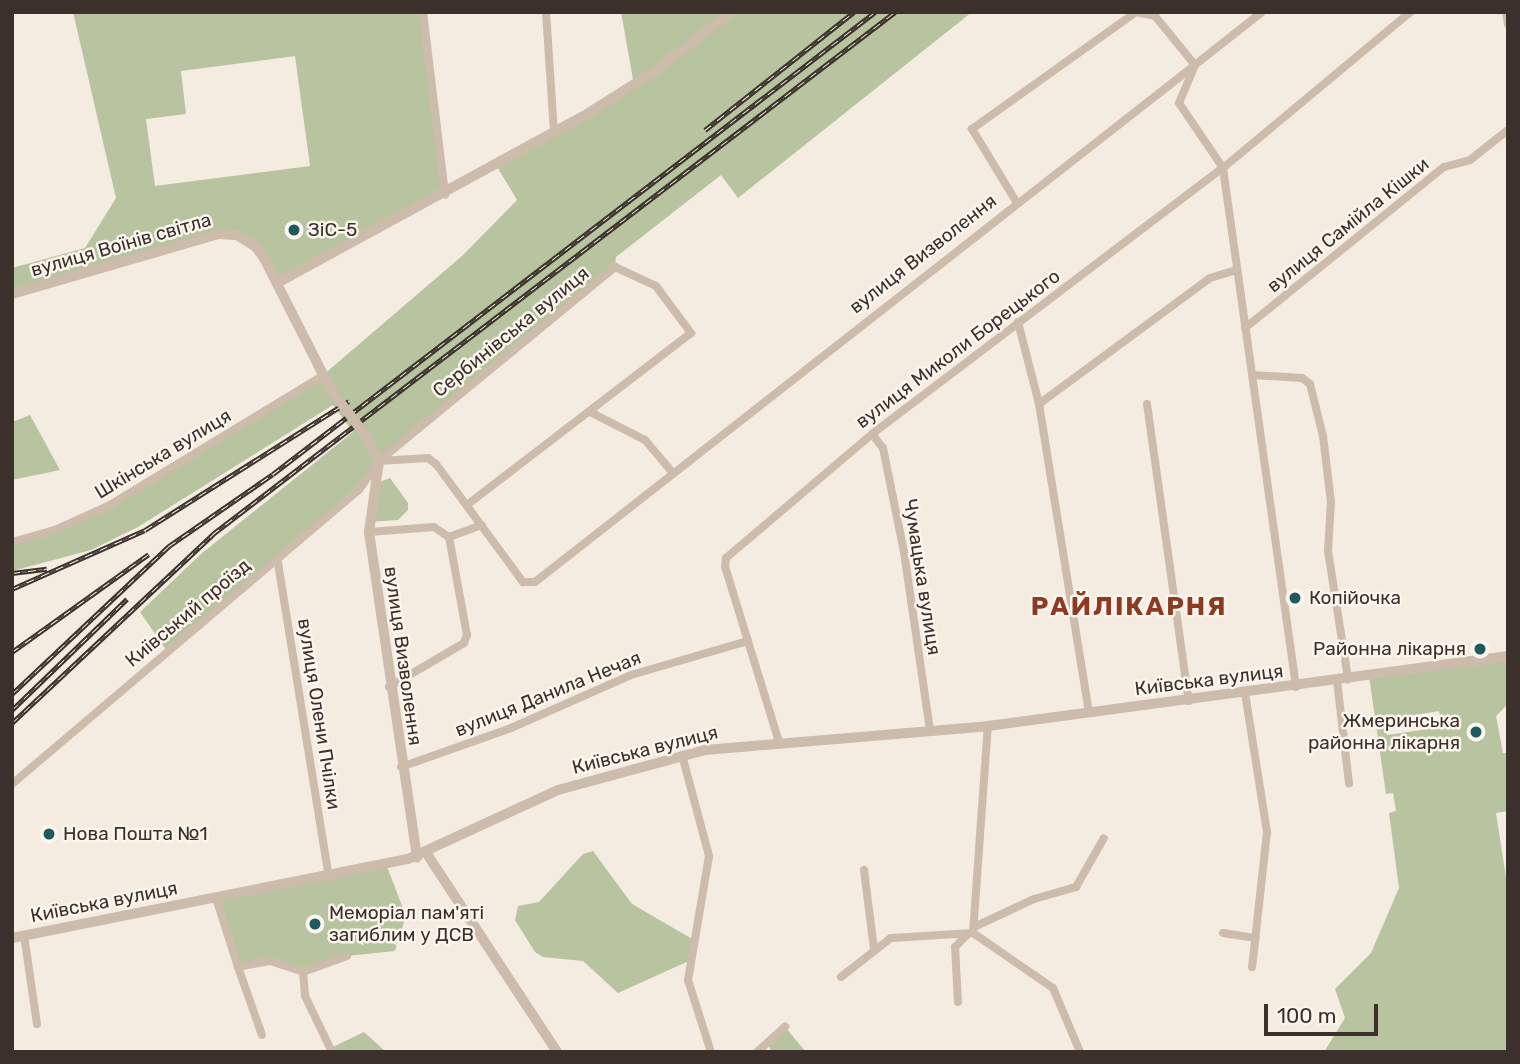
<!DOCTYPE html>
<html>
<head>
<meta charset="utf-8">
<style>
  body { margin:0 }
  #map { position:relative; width:1520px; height:1064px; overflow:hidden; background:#f4ebe1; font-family:Rubik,sans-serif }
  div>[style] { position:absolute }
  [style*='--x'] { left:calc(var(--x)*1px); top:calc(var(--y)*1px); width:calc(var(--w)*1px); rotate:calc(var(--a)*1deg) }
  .green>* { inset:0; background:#b8c4a0 }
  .minor>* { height:8px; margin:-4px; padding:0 4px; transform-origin:4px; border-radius:4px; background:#cdbbac }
  .tertiary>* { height:10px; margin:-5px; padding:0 5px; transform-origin:5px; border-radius:5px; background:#cdbbac }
  .rail>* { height:5px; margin-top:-2.5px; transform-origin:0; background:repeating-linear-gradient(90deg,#fbf5ee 0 8px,#3b302b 0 16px); box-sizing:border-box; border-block:2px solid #3b302b }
  .tertiary-bridge>* { height:10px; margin:-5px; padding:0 5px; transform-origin:5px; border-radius:5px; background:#cdbbac }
  .dots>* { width:19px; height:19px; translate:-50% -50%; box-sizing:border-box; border:4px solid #fbf5ee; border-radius:50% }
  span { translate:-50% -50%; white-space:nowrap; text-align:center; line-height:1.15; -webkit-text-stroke:5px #fbf5ee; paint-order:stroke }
  .street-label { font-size:19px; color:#3b302b }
  .poi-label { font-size:19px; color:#3b302b }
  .left { translate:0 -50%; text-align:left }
  .right { translate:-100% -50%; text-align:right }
  .district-label { font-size:26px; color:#8c3b22; font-weight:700; letter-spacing:2px }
  .frame { position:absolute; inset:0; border:14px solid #3b302b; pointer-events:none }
  .scale { position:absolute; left:1264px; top:1004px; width:114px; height:32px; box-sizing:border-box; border:4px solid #3b302b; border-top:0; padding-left:9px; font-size:21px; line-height:24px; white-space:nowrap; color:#3b302b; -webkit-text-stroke:5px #fbf5ee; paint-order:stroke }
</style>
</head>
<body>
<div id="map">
  <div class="green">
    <i style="clip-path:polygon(evenodd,73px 12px,423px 12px,445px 195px,277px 283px,265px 260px,231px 234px,12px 294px,12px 268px,85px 248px,116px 198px,73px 12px,295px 56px,310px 166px,155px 186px,146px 119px,186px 114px,181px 71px,295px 56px)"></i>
    <i style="clip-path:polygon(621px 12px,972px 12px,738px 198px,721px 175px,616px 257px,615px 267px,379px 461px,371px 475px,167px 651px,140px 612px,201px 554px,353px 432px,333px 405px,138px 527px,91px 550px,12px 571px,12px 542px,91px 515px,322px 376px,462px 256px,517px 200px,496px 165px,634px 85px)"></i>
    <i style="clip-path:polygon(30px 415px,60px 470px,12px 480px,12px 422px)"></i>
    <i style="clip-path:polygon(390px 478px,408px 503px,408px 510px,398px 520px,369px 522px,377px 483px)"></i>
    <i style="clip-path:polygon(evenodd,1508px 656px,1508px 704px,1496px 716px,1503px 753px,1508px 753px,1508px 811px,1496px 813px,1508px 890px,1508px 1052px,1324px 1052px,1345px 1018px,1335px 989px,1371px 953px,1399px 888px,1389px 813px,1396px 811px,1393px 793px,1386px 794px,1369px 676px,1508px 656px,1439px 711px,1442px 727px,1387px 735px,1385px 720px,1439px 711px)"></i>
    <i style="clip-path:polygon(593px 851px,632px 904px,694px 940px,691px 960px,618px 993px,583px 961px,543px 957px,535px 952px,515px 920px,518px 906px,539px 902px,583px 854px)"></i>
    <i style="clip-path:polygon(386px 864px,406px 916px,395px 951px,347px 956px,303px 972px,274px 962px,238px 967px,216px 898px)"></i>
    <i style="clip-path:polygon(785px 1027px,806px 1052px,772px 1052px,767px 1043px)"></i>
    <i style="clip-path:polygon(364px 1032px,386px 1052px,332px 1052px,331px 1048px)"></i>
  </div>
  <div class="minor">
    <i style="--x:423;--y:12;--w:184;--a:83.1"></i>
    <i style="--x:546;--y:12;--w:120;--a:86.2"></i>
    <i style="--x:1135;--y:12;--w:20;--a:11"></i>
    <i style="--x:1155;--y:16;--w:63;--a:50.8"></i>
    <i style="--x:1262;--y:12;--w:85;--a:141.7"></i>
    <i style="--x:1195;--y:65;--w:41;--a:112.8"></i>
    <i style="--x:1179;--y:103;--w:78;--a:55.9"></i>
    <i style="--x:1223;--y:168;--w:524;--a:81.99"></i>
    <i style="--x:1506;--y:12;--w:12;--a:81"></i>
    <i style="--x:1017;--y:203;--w:87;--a:-121.3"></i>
    <i style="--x:972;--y:129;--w:198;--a:-35.5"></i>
    <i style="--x:1018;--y:322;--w:85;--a:75.6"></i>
    <i style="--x:1039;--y:404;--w:313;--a:80.8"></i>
    <i style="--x:1245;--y:328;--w:256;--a:-39"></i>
    <i style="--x:1444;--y:167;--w:27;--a:-15"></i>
    <i style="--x:1470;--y:160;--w:48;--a:-38.3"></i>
    <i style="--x:1252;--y:375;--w:50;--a:3.4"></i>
    <i style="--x:1302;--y:378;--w:10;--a:37"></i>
    <i style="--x:1310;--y:384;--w:54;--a:76"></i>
    <i style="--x:1323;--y:436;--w:66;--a:83.1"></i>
    <i style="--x:1331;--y:502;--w:49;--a:93.5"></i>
    <i style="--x:1328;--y:551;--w:130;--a:81.1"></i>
    <i style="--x:1039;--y:404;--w:212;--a:-36.4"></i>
    <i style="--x:1210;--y:278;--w:28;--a:-17"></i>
    <i style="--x:1147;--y:404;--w:300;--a:82"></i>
    <i style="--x:590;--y:412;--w:62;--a:27"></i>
    <i style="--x:645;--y:440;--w:43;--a:49.7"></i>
    <i style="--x:872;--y:434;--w:18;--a:52"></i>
    <i style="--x:883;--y:448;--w:106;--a:78.6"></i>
    <i style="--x:904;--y:552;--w:180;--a:81.7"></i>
    <i style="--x:379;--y:461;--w:49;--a:-3.5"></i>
    <i style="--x:428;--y:458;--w:10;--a:37"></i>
    <i style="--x:436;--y:464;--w:147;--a:53.6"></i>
    <i style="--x:523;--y:582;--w:12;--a:0"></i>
    <i style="--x:535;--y:582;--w:838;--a:-38.07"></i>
    <i style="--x:369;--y:532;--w:65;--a:-4.4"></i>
    <i style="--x:434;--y:527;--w:18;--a:34"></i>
    <i style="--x:449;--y:537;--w:100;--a:79.6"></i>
    <i style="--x:467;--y:635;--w:9;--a:111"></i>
    <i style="--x:464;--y:643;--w:87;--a:149.6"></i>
    <i style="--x:449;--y:537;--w:35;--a:-20"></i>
    <i style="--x:12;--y:542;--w:45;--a:-15.6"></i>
    <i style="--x:55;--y:530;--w:60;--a:-24.4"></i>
    <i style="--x:110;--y:505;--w:248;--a:-31.3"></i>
    <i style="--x:277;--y:557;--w:324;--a:80.8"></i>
    <i style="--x:1337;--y:681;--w:103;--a:83.3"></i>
    <i style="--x:1245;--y:693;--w:141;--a:81"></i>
    <i style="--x:1267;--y:832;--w:136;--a:96.3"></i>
    <i style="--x:779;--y:742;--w:183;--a:-107.1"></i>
    <i style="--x:725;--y:567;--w:9;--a:-84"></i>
    <i style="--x:726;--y:558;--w:192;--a:-40.3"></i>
    <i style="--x:872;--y:434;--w:440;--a:-37.2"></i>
    <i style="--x:1223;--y:168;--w:244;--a:-39.8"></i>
    <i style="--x:682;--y:755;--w:105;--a:75"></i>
    <i style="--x:709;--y:856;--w:126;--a:99.6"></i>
    <i style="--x:688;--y:980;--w:76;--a:72.3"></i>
    <i style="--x:401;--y:767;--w:117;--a:-19.5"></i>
    <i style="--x:511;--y:728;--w:131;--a:-23.8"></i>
    <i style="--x:631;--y:675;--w:122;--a:-16.2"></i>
    <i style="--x:12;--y:784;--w:455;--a:-40.3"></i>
    <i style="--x:359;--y:490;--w:35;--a:-55"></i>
    <i style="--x:379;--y:461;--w:306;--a:-39.4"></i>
    <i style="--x:615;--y:267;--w:45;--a:24.9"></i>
    <i style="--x:656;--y:286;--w:59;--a:53.3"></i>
    <i style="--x:691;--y:333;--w:281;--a:142.5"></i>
    <i style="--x:864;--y:870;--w:80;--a:82.8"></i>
    <i style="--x:216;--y:898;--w:72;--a:72.3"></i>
    <i style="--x:238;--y:967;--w:33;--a:-11"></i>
    <i style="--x:270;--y:961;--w:35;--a:18"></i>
    <i style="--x:303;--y:972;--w:24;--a:85"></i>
    <i style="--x:305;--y:996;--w:62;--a:64.3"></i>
    <i style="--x:974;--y:927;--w:66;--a:-25"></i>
    <i style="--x:1034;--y:899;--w:44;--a:-15.9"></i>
    <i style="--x:1076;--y:887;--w:56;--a:-60.3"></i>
    <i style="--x:973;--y:933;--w:208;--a:-85.9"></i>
    <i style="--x:973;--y:933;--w:97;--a:34.5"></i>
    <i style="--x:1053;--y:988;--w:69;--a:67.1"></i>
    <i style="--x:1223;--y:933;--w:33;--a:9"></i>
    <i style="--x:24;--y:935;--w:90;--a:81.7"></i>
    <i style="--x:238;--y:967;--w:72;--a:70.6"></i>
    <i style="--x:303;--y:972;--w:47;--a:-20"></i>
    <i style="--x:841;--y:977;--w:63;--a:-38"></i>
    <i style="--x:891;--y:938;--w:82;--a:-3.5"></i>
    <i style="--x:958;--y:1002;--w:55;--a:-93.1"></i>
    <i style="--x:955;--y:947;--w:17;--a:-45"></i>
    <i style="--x:757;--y:1052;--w:38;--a:-42"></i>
  </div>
  <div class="tertiary">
    <i style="--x:277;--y:283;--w:353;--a:-28.6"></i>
    <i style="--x:587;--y:114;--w:80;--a:-32.3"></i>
    <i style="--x:655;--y:71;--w:96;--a:-37.8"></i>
    <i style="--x:12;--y:294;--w:215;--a:-16.2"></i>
    <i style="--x:218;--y:234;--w:19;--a:3"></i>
    <i style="--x:237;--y:235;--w:22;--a:32"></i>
    <i style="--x:256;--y:247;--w:16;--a:55"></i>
    <i style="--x:265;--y:260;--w:146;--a:63.1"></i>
    <i style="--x:366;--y:436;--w:28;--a:63"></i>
    <i style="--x:379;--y:461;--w:72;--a:98"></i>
    <i style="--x:369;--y:532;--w:329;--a:81.6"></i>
    <i style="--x:427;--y:854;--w:237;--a:56.7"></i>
    <i style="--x:12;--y:938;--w:404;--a:-11.3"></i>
    <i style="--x:408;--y:859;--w:165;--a:-24.7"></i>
    <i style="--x:558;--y:790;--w:152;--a:-15.2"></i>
    <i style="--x:705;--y:750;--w:284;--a:-4.8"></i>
    <i style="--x:988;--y:726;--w:525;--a:-7.67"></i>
  </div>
  <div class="rail">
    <i style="--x:705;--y:130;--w:190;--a:-38.4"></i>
    <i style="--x:12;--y:573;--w:35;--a:-7"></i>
    <i style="--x:12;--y:589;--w:145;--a:-23.9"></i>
    <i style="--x:145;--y:530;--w:241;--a:-32.3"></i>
    <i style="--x:12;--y:652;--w:168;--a:-35.6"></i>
    <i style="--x:12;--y:694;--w:216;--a:-43.3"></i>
    <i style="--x:169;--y:546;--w:126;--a:-34.7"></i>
    <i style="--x:273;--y:474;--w:759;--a:-37.5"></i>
    <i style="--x:12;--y:710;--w:160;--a:-44"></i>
    <i style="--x:12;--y:723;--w:276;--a:-43.2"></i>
    <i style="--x:213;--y:534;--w:859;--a:-37.43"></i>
  </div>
  <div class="tertiary-bridge">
    <i style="--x:331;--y:390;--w:58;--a:52.7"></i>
  </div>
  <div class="dots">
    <i style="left:294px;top:230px;background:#1f5a5e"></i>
    <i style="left:1295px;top:598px;background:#1f5a5e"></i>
    <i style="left:1480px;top:649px;background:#1f5a5e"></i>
    <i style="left:1476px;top:732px;background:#1f5a5e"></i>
    <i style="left:49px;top:834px;background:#1f5a5e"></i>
    <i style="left:315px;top:924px;background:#1f5a5e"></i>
  </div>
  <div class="street-label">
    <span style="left:1348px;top:225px;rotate:-39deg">вулиця Самійла Кішки</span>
    <span style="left:121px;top:245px;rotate:-16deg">вулиця Воїнів світла</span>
    <span style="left:923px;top:254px;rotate:-38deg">вулиця Визволення</span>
    <span style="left:511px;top:332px;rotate:-39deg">Сербинівська вулиця</span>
    <span style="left:958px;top:349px;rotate:-37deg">вулиця Миколи Борецького</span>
    <span style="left:163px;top:454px;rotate:-31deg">Шкінська вулиця</span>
    <span style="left:922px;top:577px;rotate:81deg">Чумацька вулиця</span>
    <span style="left:188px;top:613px;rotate:-40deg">Київський проїзд</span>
    <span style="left:403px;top:656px;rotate:82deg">вулиця Визволення</span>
    <span style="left:1209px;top:680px;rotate:-7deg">Київська вулиця</span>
    <span style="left:548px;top:694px;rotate:-22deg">вулиця Данила Нечая</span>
    <span style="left:319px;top:714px;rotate:81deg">вулиця Олени Пчілки</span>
    <span style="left:645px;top:750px;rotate:-14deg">Київська вулиця</span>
    <span style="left:104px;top:902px;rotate:-11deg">Київська вулиця</span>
  </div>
  <div class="poi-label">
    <span class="left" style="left:308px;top:230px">ЗіС-5</span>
    <span class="left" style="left:1309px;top:598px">Копійочка</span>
    <span class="right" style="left:1466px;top:649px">Районна лікарня</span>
    <span class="right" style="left:1460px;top:732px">Жмеринська<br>районна лікарня</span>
    <span class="left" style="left:63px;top:834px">Нова Пошта №1</span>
    <span class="left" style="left:329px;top:924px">Меморіал пам'яті<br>загиблим у ДСВ</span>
  </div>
  <div class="district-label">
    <span style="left:1129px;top:607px">РАЙЛІКАРНЯ</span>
  </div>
  <div class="frame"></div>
  <div class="scale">100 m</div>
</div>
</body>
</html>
